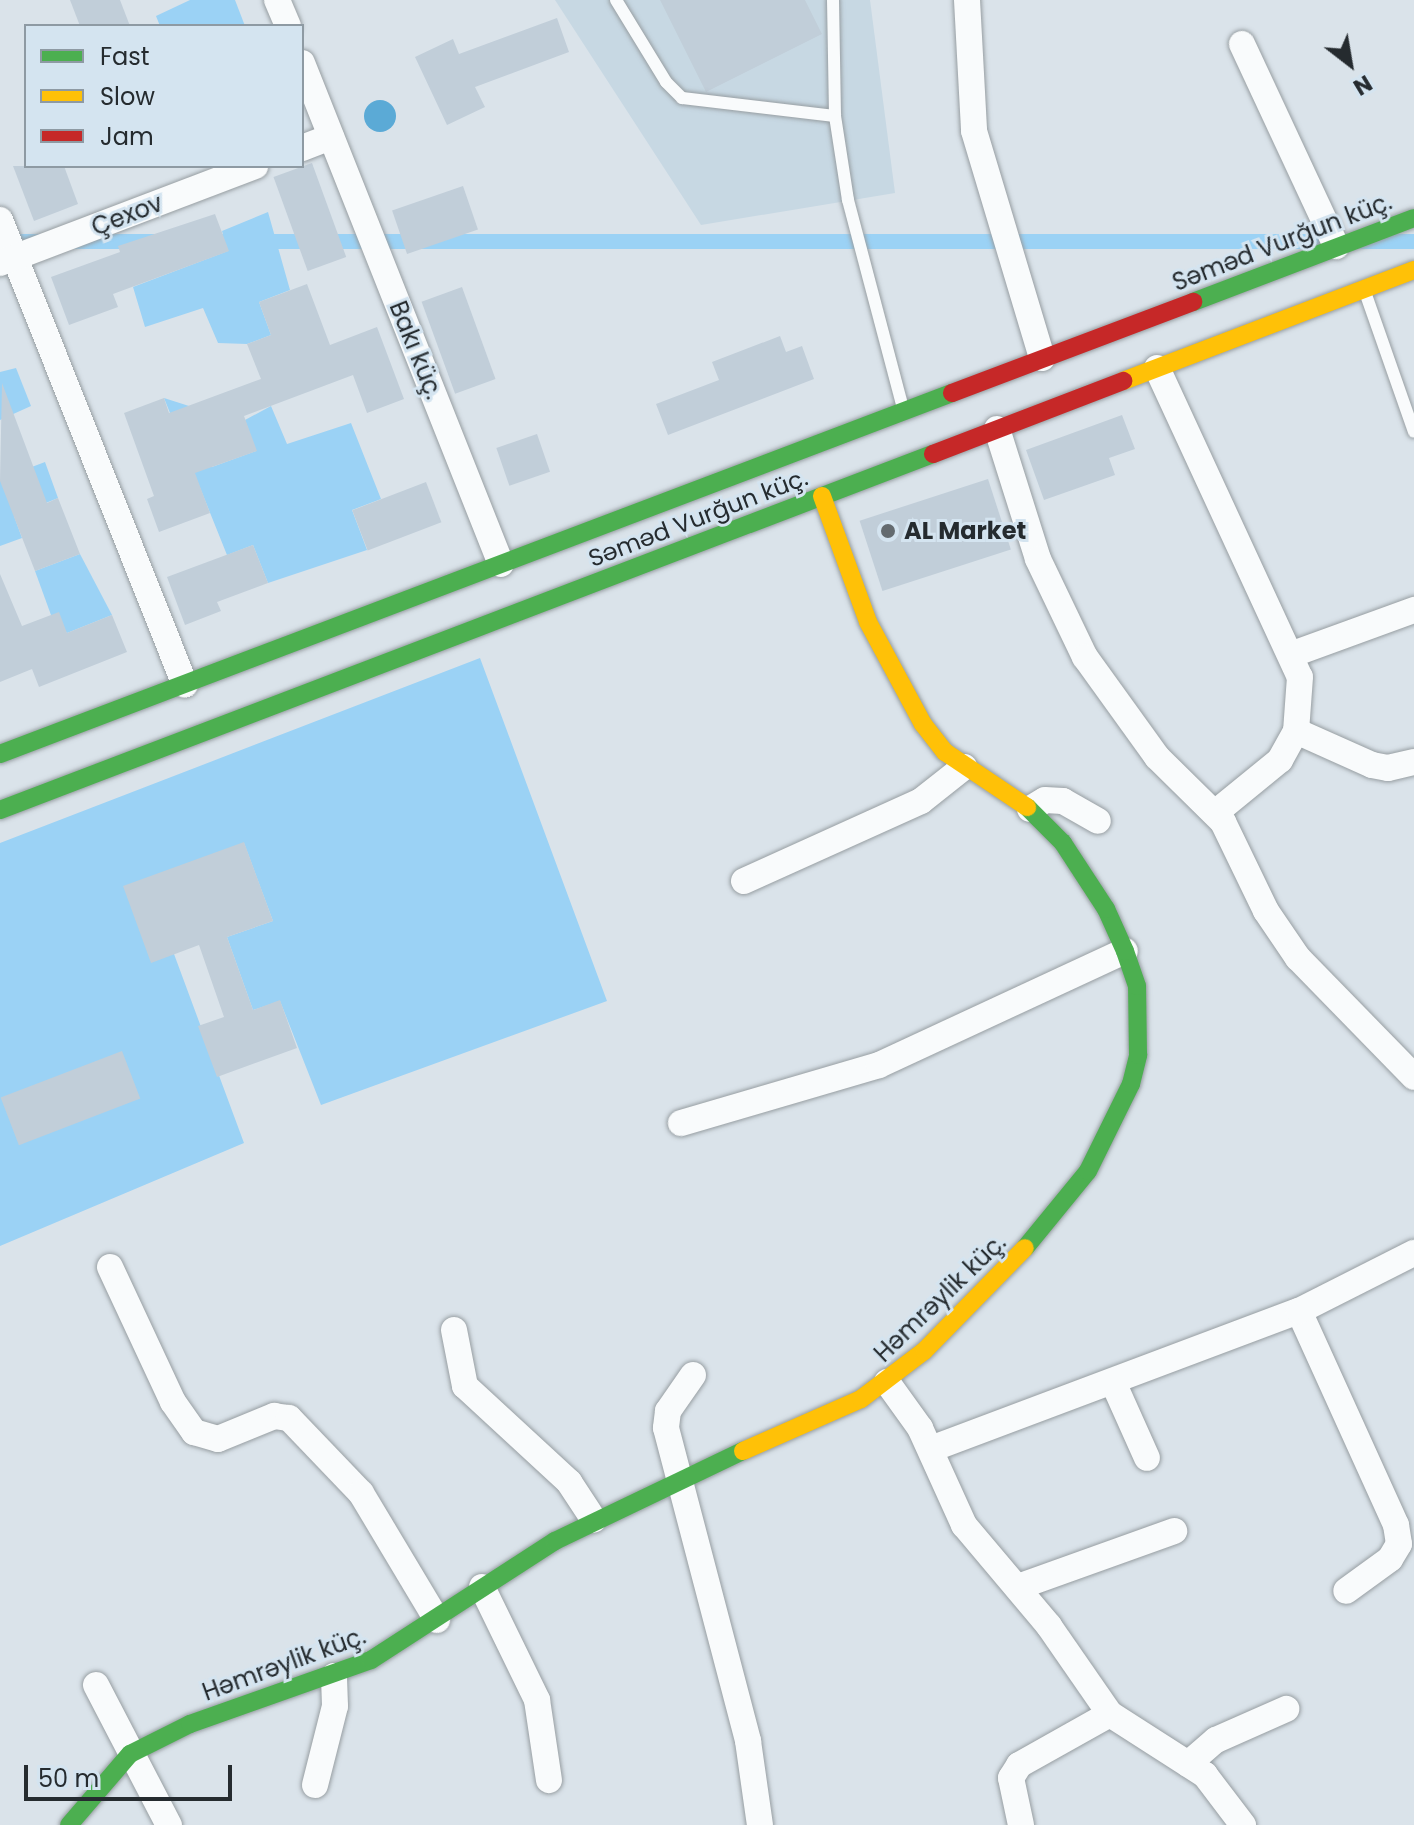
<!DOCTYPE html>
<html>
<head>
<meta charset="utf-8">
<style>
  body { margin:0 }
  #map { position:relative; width:1414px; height:1825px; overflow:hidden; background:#dae3ea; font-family:Poppins,sans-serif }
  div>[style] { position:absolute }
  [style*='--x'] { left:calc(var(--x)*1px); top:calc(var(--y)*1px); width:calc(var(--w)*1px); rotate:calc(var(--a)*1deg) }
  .built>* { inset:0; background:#c7d8e3 }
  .green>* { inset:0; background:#9bd2f5; transform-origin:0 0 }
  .water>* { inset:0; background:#5baad6 }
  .round { border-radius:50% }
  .building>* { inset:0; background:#c1ced9; transform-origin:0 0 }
  .roads { filter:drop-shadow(0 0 2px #979ea2) drop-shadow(0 0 2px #979ea2) }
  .lane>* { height:12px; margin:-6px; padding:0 6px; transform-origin:6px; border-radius:6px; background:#f9fbfc }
  .street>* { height:26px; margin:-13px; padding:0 13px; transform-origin:13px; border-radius:13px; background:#f9fbfc }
  .fast>* { height:18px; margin:-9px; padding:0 9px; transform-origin:9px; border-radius:9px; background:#4caf50 }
  .slow>* { height:18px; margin:-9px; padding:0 9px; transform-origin:9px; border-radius:9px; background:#ffc107 }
  .jam>* { height:18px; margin:-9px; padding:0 9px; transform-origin:9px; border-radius:9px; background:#c62828 }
  .dots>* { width:22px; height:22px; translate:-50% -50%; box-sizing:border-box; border:4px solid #d4e4f0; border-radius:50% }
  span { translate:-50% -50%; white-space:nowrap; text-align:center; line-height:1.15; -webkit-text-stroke:6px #d4e4f0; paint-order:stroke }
  .street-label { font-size:24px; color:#252b2f }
  .poi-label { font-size:24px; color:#252b2f; font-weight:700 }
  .left { translate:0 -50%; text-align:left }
  .legend { position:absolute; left:24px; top:24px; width:280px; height:144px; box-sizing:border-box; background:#d4e4f0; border:2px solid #8e9aa3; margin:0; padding:10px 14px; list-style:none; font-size:24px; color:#252b2f }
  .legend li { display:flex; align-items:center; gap:16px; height:40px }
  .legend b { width:40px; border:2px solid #8e9aa3 }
  .north { position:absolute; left:1310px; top:24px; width:80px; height:80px; -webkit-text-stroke:6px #d4e4f0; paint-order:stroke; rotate:149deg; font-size:22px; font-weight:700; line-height:32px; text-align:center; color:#252b2f }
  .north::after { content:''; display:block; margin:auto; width:28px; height:36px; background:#252b2f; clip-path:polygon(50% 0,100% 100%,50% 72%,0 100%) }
  .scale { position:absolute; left:24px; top:1765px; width:208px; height:36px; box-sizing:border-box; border:4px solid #252b2f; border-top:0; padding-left:10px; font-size:24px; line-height:28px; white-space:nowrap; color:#252b2f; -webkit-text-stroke:6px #d4e4f0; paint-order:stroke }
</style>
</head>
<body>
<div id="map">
  <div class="built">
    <i style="clip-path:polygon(555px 0,870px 0,895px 193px,701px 225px)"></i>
  </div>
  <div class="green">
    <i style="clip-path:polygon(190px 0,235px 0,245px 26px,160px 26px,156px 16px)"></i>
    <i style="clip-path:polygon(268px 212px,290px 290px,259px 302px,271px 335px,247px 344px,218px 343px,203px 308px,145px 327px,133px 287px,228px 251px,222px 231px)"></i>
    <i style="left:1414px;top:234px;width:15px;height:1515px;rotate:90deg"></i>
    <i style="clip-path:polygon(16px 368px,31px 406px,0 420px,0 372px)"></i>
    <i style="clip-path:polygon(164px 398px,189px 406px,212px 467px,256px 451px,245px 420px,271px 406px,287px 444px,351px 423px,381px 499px,352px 510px,367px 550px,268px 583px,253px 545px,227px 555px)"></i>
    <i style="clip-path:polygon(45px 462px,58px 498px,14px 516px,22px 538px,0 546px,0 479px)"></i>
    <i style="clip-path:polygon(80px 554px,112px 615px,67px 633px,51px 615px,35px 571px)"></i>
    <i style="clip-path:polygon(480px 658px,607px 1001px,321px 1105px,280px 1001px,253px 1010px,227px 937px,273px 921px,244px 843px,174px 954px,244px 1143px,0 1246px,0 843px)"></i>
  </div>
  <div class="water">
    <i class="round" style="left:364px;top:100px;width:32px;height:32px"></i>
  </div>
  <div class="building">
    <i style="clip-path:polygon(70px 0,120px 0,130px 26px,80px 26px)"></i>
    <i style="clip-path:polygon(660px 0,805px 0,822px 34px,706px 92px)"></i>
    <i style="clip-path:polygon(557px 18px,569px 52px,475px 87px,485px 107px,447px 125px,415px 57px,453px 39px,459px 54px)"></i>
    <i style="left:312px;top:163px;width:100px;height:41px;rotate:70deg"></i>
    <i style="clip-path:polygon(13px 166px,64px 166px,78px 204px,34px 221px)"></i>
    <i style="left:463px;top:186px;width:46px;height:75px;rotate:71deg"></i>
    <i style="clip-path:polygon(215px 214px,229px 251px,113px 294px,118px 307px,69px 325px,51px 277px,120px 252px,118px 246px)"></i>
    <i style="clip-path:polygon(307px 284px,330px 345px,377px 327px,404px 399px,367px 413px,353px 375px,244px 416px,257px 451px,195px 473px,210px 513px,159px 532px,147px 499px,154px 496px,124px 413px,164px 398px,169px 413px,261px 379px,247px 344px,271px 335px,259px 302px)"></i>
    <i style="left:462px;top:287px;width:98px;height:43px;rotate:70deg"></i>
    <i style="clip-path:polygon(780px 336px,786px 352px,802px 346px,814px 379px,668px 435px,656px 404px,719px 380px,712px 362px)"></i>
    <i style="clip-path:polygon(2px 383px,47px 503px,58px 498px,80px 554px,35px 571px,0 481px)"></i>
    <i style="clip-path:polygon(1122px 415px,1135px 449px,1109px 458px,1115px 475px,1044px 500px,1026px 450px)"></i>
    <i style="left:537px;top:434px;width:40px;height:43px;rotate:71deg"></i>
    <i style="left:988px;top:479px;width:74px;height:135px;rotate:72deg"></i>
    <i style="left:426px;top:482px;width:43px;height:79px;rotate:69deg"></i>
    <i style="clip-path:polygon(253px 545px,268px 583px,217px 602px,221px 611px,185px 625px,167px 577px)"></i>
    <i style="clip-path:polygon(0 574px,22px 626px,59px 612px,67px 633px,112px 615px,127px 652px,39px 687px,32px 669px,0 682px)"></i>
    <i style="clip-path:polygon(244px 842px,273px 921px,227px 937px,253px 1010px,280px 1000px,297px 1048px,217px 1077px,198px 1026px,224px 1017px,199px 945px,151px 963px,123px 886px)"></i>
    <i style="left:122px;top:1051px;width:51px;height:130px;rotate:69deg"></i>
  </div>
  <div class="roads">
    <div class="lane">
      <i style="--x:616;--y:0;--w:96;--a:58.6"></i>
      <i style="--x:666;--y:82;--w:23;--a:45"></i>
      <i style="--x:682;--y:98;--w:154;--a:6.7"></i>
      <i style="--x:833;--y:0;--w:116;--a:89"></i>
      <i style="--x:835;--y:116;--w:85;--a:81.2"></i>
      <i style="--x:848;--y:200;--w:215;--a:75.2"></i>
      <i style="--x:1365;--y:292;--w:148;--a:70.7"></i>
    </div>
    <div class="street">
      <i style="--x:277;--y:0;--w:28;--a:67"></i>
      <i style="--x:967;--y:0;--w:131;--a:86.9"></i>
      <i style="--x:974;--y:131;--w:237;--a:73.3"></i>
      <i style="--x:1242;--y:44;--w:223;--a:65"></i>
      <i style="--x:302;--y:63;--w:539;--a:68.34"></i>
      <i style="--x:302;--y:148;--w:31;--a:-21"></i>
      <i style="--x:0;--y:220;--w:500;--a:68.3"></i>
      <i style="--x:0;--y:263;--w:273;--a:-20.8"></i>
      <i style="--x:1157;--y:368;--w:340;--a:65.2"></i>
      <i style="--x:1300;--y:677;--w:54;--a:94.2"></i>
      <i style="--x:1296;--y:731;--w:33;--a:119"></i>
      <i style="--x:1280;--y:760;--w:84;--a:140.8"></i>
      <i style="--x:997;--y:429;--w:136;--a:72.5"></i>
      <i style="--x:1038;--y:559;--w:109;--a:64.4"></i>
      <i style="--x:1085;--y:657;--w:123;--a:54.2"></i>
      <i style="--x:1157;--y:757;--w:93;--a:44.6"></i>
      <i style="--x:1223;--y:822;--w:99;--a:64.2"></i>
      <i style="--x:1266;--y:911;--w:57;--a:55.8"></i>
      <i style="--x:1298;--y:958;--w:166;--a:45.7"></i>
      <i style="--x:1293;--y:654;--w:129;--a:-20"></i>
      <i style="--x:1296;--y:731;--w:83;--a:24.1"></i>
      <i style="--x:1372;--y:765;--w:16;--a:11"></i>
      <i style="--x:1388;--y:768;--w:27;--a:-13"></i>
      <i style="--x:1030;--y:809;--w:17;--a:-31"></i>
      <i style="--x:1045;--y:800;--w:18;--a:3"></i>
      <i style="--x:1063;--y:801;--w:40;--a:29.7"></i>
      <i style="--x:744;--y:881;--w:194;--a:-24.3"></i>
      <i style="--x:921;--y:801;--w:55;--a:-38.3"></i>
      <i style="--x:681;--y:1123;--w:206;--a:-16.3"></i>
      <i style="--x:879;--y:1065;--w:271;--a:-24.9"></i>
      <i style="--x:110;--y:1267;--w:149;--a:65"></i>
      <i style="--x:173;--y:1402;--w:37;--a:55"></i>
      <i style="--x:194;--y:1432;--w:25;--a:16"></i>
      <i style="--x:218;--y:1439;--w:61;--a:-22.3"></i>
      <i style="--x:274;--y:1416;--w:15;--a:8"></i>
      <i style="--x:289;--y:1418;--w:104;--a:46.2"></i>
      <i style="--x:361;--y:1493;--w:148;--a:59.1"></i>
      <i style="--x:1299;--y:1311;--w:235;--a:65.6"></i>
      <i style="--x:1396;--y:1525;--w:19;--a:81"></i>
      <i style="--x:1399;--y:1544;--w:17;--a:121"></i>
      <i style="--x:1390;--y:1559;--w:54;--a:144"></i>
      <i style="--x:454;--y:1330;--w:57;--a:78.9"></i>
      <i style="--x:465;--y:1386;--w:142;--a:42.7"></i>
      <i style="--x:569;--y:1482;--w:45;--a:56.7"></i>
      <i style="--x:693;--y:1375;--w:44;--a:124.8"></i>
      <i style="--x:668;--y:1411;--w:17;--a:97"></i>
      <i style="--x:666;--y:1428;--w:324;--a:75.3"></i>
      <i style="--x:748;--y:1741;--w:85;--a:81.9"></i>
      <i style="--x:887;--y:1382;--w:57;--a:54.3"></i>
      <i style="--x:920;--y:1428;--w:107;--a:65.6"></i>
      <i style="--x:964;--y:1525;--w:132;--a:49.9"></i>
      <i style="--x:1049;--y:1626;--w:107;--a:55.3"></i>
      <i style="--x:1110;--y:1714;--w:113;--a:32.7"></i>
      <i style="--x:1205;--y:1775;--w:63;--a:52.8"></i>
      <i style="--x:1113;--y:1382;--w:83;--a:65.9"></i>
      <i style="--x:931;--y:1449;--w:393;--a:-20.6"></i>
      <i style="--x:1299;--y:1311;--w:129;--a:-26.8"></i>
      <i style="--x:482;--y:1587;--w:126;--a:64"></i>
      <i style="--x:537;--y:1700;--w:81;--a:81.5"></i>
      <i style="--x:1018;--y:1587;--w:166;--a:-19.7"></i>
      <i style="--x:96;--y:1685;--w:158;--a:62.5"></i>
      <i style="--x:1188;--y:1764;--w:37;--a:-41"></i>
      <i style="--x:1216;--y:1740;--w:77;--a:-23.9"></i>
      <i style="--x:315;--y:1785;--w:81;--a:-75.8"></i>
      <i style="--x:335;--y:1706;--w:30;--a:-92"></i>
      <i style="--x:1021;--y:1825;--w:48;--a:-102"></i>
      <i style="--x:1011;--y:1778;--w:15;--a:-58"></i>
      <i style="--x:1019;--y:1765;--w:104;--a:-29.3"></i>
    </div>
    <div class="fast">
      <i style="--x:1193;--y:302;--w:236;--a:-20.8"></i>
      <i style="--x:0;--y:754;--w:1018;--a:-20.77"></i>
      <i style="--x:0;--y:810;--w:999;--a:-20.89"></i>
      <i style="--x:1025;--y:1248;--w:99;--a:-50.7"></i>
      <i style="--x:1088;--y:1171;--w:97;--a:-63.7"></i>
      <i style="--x:1131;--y:1084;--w:30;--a:-76"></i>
      <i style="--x:1138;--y:1055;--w:69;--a:-90.8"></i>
      <i style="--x:1137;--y:986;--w:37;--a:-109"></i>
      <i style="--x:1125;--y:951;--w:46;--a:-114.3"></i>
      <i style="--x:1106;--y:909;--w:79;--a:-123.1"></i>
      <i style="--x:1063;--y:843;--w:51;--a:-135"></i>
      <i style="--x:69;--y:1825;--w:94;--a:-49.3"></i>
      <i style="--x:130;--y:1754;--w:67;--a:-26.6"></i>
      <i style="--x:190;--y:1724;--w:192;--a:-19.5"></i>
      <i style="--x:371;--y:1660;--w:219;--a:-32.9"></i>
      <i style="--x:555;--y:1541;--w:208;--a:-25.6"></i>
    </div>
    <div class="slow">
      <i style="--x:1123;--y:381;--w:311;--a:-20.9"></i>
      <i style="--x:822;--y:496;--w:134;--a:69.9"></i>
      <i style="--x:868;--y:622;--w:116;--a:61.7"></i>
      <i style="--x:923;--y:724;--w:36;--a:52"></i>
      <i style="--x:945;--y:752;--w:99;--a:33.9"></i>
      <i style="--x:743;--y:1451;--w:129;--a:-23.8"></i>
      <i style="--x:861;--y:1399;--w:79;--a:-37.3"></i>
      <i style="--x:924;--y:1351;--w:144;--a:-45.6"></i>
    </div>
    <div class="jam">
      <i style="--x:952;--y:393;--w:258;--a:-20.7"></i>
      <i style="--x:933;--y:454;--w:204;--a:-21"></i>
    </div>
  </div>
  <div class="dots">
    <i style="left:888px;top:531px;background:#646b70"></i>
  </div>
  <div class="street-label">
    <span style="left:127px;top:215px;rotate:-21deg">Çexov</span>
    <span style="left:1282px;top:242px;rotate:-21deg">Səməd Vurğun küç.</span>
    <span style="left:416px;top:350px;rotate:68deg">Bakı küç.</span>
    <span style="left:698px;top:518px;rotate:-21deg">Səməd Vurğun küç.</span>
    <span style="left:940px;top:1298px;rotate:-44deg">Həmrəylik küç.</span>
    <span style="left:284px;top:1664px;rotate:-20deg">Həmrəylik küç.</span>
  </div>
  <div class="poi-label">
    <span class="left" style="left:904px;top:531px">AL Market</span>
  </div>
  <ul class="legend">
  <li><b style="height:10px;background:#4caf50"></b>Fast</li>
  <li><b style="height:10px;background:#ffc107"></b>Slow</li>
  <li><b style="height:10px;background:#c62828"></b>Jam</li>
  </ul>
  <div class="north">N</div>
  <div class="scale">50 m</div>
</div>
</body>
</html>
